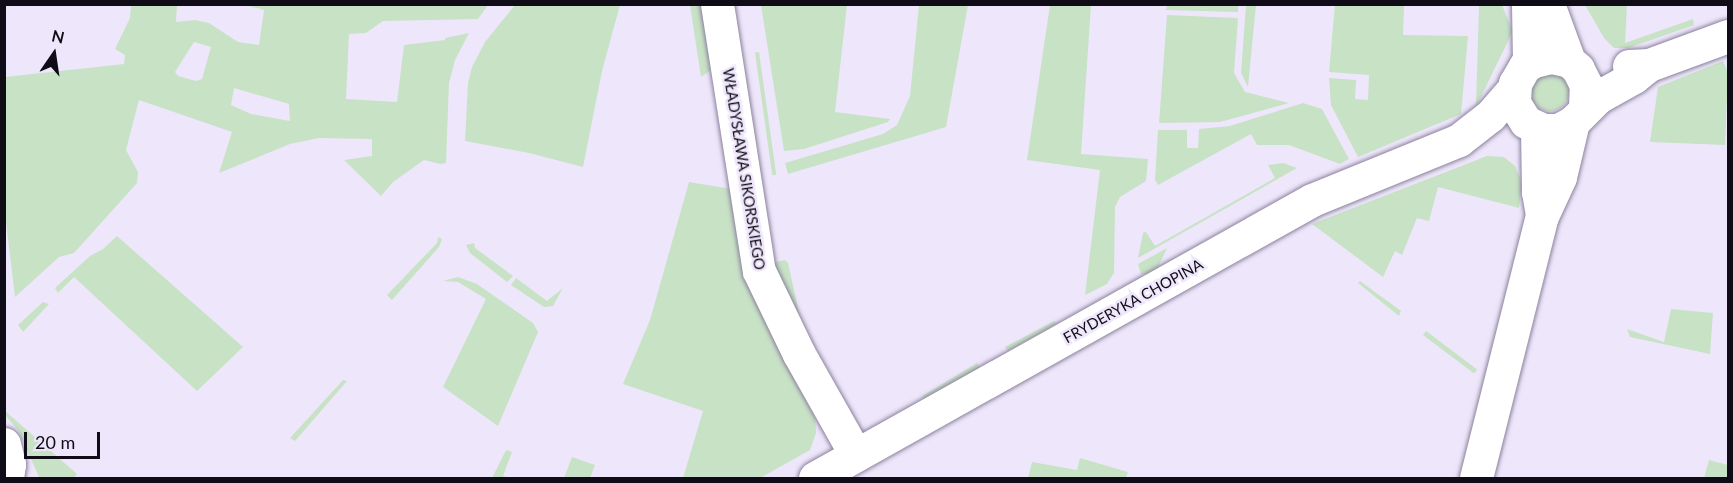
<!DOCTYPE html>
<html>
<head>
<meta charset="utf-8">
<style>
  body { margin:0 }
  #map { position:relative; width:1733px; height:483px; overflow:hidden; background:#eee7fb; font-family:Lato,sans-serif }
  div>[style] { position:absolute }
  [style*='--x'] { left:calc(var(--x)*1px); top:calc(var(--y)*1px); width:calc(var(--w)*1px); rotate:calc(var(--a)*1deg) }
  .green>* { inset:0; background:#c8e2c6; transform-origin:0 0 }
  .round { border-radius:50% }
  .roads { filter:drop-shadow(0 0 2px #8b819d) drop-shadow(0 0 2px #8b819d) }
  .minor>* { height:33px; margin:-16.5px; padding:0 16.5px; transform-origin:16.5px; border-radius:16.5px; background:#fff }
  span { translate:-50% -50%; white-space:nowrap; text-align:center; line-height:1.15; -webkit-text-stroke:5px #eee7fb; paint-order:stroke }
  .street-label { font-size:15px; color:#100c17 }
  .frame { position:absolute; inset:0; border:6px solid #100c17; pointer-events:none }
  .north { position:absolute; left:24px; top:24px; width:60px; height:60px; -webkit-text-stroke:4px #eee7fb; paint-order:stroke; rotate:13deg; font-size:16px; font-weight:700; line-height:24px; text-align:center; color:#100c17 }
  .north::after { content:''; display:block; margin:auto; width:21px; height:27px; background:#100c17; clip-path:polygon(50% 0,100% 100%,50% 72%,0 100%) }
  .scale { position:absolute; left:24px; top:432px; width:76px; height:27px; box-sizing:border-box; border:3px solid #100c17; border-top:0; padding-left:8px; font-size:18px; line-height:21px; white-space:nowrap; color:#100c17; -webkit-text-stroke:4px #eee7fb; paint-order:stroke }
</style>
</head>
<body>
<div id="map">
  <div class="green">
    <i style="clip-path:polygon(1335px 4px,1404px 5px,1403px 35px,1468px 36px,1461px 114px,1358px 157px,1331px 105px,1329px 78px,1356px 80px,1355px 99px,1368px 100px,1369px 75px,1329px 72px)"></i>
    <i style="clip-path:polygon(evenodd,131px 5px,177px 5px,176px 22px,195px 20px,209px 23px,238px 42px,259px 45px,264px 10px,245px 5px,488px 5px,478px 19px,383px 21px,366px 33px,349px 34px,346px 99px,397px 102px,404px 45px,445px 40px,445px 38px,469px 33px,455px 60px,449px 83px,446px 163px,441px 164px,424px 160px,393px 182px,381px 196px,344px 160px,372px 156px,372px 139px,319px 138px,290px 144px,219px 173px,232px 132px,139px 100px,126px 150px,138px 172px,137px 183px,74px 253px,59px 257px,15px 297px,4px 205px,5px 77px,124px 64px,125px 55px,115px 49px,130px 18px,131px 5px,194px 42px,211px 47px,202px 79px,196px 81px,178px 76px,175px 72px,194px 42px,131px 5px,234px 88px,289px 104px,290px 121px,251px 114px,231px 105px,234px 88px)"></i>
    <i style="clip-path:polygon(515px 5px,620px 5px,602px 71px,583px 167px,529px 153px,465px 141px,468px 83px,472px 67px,485px 42px)"></i>
    <i style="clip-path:polygon(690px 5px,705px 5px,714px 68px,701px 77px)"></i>
    <i style="clip-path:polygon(761px 5px,847px 5px,835px 112px,890px 119px,888px 122px,804px 149px,784px 151px)"></i>
    <i style="clip-path:polygon(919px 5px,968px 5px,946px 127px,788px 174px,785px 163px,883px 134px,897px 125px,910px 96px)"></i>
    <i style="clip-path:polygon(1050px 5px,1091px 5px,1081px 154px,1148px 159px,1146px 181px,1120px 197px,1115px 207px,1114px 273px,1107px 284px,1085px 295px,1100px 170px,1027px 160px)"></i>
    <i style="clip-path:polygon(1167px 5px,1167px 4px,1238px 5px,1238px 12px,1166px 10px)"></i>
    <i style="clip-path:polygon(1246px 5px,1256px 5px,1248px 87px,1241px 73px)"></i>
    <i style="clip-path:polygon(1479px 5px,1502px 5px,1513px 31px,1476px 107px)"></i>
    <i style="clip-path:polygon(1585px 5px,1627px 5px,1625px 43px,1693px 19px,1694px 25px,1628px 48px,1614px 48px,1604px 38px)"></i>
    <i style="clip-path:polygon(1167px 15px,1238px 18px,1234px 73px,1245px 92px,1289px 103px,1220px 122px,1159px 123px)"></i>
    <i style="left:759px;top:52px;width:124px;height:4px;rotate:82deg"></i>
    <i style="clip-path:polygon(1723px 61px,1728px 72px,1725px 145px,1650px 142px,1658px 87px)"></i>
    <i class="round" style="left:1531px;top:73px;width:38px;height:38px"></i>
    <i style="clip-path:polygon(1303px 103px,1322px 109px,1349px 159px,1340px 164px,1289px 145px,1257px 145px,1251px 134px,1158px 185px,1155px 180px,1158px 130px,1187px 130px,1187px 148px,1198px 148px,1199px 129px,1230px 126px)"></i>
    <i style="clip-path:polygon(1487px 156px,1504px 157px,1515px 166px,1522px 183px,1519px 208px,1438px 187px,1429px 221px,1417px 218px,1402px 255px,1395px 251px,1383px 277px,1312px 224px)"></i>
    <i style="clip-path:polygon(1283px 163px,1297px 168px,1138px 258px,1143px 233px,1146px 232px,1155px 246px,1275px 178px,1268px 165px)"></i>
    <i style="clip-path:polygon(689px 182px,731px 189px,815px 415px,816px 433px,810px 450px,760px 478px,683px 478px,703px 411px,623px 384px,650px 320px)"></i>
    <i style="clip-path:polygon(117px 236px,243px 347px,197px 391px,74px 277px,58px 293px,55px 288px,90px 256px,103px 249px)"></i>
    <i style="clip-path:polygon(438px 237px,442px 239px,439px 247px,392px 300px,387px 295px,437px 243px)"></i>
    <i style="clip-path:polygon(474px 243px,475px 248px,513px 276px,507px 282px,470px 253px,466px 245px)"></i>
    <i style="clip-path:polygon(1167px 248px,1157px 270px,1150px 274px,1141px 274px,1138px 264px)"></i>
    <i style="clip-path:polygon(785px 260px,788px 263px,803px 330px,771px 263px)"></i>
    <i style="clip-path:polygon(458px 277px,477px 284px,533px 323px,538px 332px,498px 426px,443px 387px,486px 299px,458px 282px,443px 281px)"></i>
    <i style="clip-path:polygon(516px 278px,547px 301px,563px 288px,553px 306px,544px 307px,511px 285px)"></i>
    <i style="clip-path:polygon(1360px 281px,1401px 311px,1399px 316px,1358px 283px)"></i>
    <i style="clip-path:polygon(43px 302px,49px 304px,23px 332px,18px 325px)"></i>
    <i style="clip-path:polygon(1671px 309px,1713px 313px,1710px 354px,1630px 337px,1627px 329px,1664px 342px)"></i>
    <i style="clip-path:polygon(1054px 321px,1057px 324px,1008px 351px,1005px 347px)"></i>
    <i style="left:1426px;top:331px;width:64px;height:5px;rotate:37deg"></i>
    <i style="left:977px;top:363px;width:6px;height:64px;rotate:59deg"></i>
    <i style="clip-path:polygon(343px 380px,347px 381px,295px 441px,290px 438px)"></i>
    <i style="clip-path:polygon(4px 410px,77px 474px,74px 478px,39px 477px,18px 430px,5px 415px)"></i>
    <i style="clip-path:polygon(506px 450px,512px 452px,503px 476px,511px 478px,492px 478px)"></i>
    <i style="clip-path:polygon(572px 457px,595px 465px,590px 478px,564px 478px)"></i>
    <i style="clip-path:polygon(1080px 458px,1128px 472px,1126px 478px,1028px 478px,1032px 462px,1077px 470px)"></i>
    <i style="clip-path:polygon(1709px 460px,1728px 465px,1728px 478px,1704px 478px)"></i>
  </div>
  <div class="roads">
    <div class="minor">
      <i style="--x:717;--y:4;--w:270;--a:81.1"></i>
      <i style="--x:759;--y:271;--w:92;--a:64.3"></i>
      <i style="--x:799;--y:354;--w:116;--a:60.6"></i>
      <i style="--x:1528;--y:4;--w:60;--a:89"></i>
      <i style="--x:1548;--y:4;--w:61;--a:69.8"></i>
      <i style="--x:1629;--y:66;--w:20;--a:-3"></i>
      <i style="--x:1649;--y:65;--w:84;--a:-20.2"></i>
      <i style="--x:1585;--y:108;--w:23;--a:-88"></i>
      <i style="--x:1586;--y:85;--w:18;--a:-117"></i>
      <i style="--x:1578;--y:69;--w:12;--a:-138"></i>
      <i style="--x:1569;--y:61;--w:18;--a:-167"></i>
      <i style="--x:1551;--y:57;--w:18;--a:167"></i>
      <i style="--x:1533;--y:61;--w:9;--a:148"></i>
      <i style="--x:1525;--y:66;--w:20;--a:120"></i>
      <i style="--x:1515;--y:83;--w:20;--a:93"></i>
      <i style="--x:1514;--y:103;--w:22;--a:58"></i>
      <i style="--x:1526;--y:122;--w:19;--a:25"></i>
      <i style="--x:1543;--y:130;--w:15;--a:0"></i>
      <i style="--x:1558;--y:130;--w:17;--a:-28"></i>
      <i style="--x:1573;--y:122;--w:35;--a:-45"></i>
      <i style="--x:1598;--y:97;--w:41;--a:-29.1"></i>
      <i style="--x:1634;--y:77;--w:19;--a:-39"></i>
      <i style="--x:1537;--y:128;--w:64;--a:89.1"></i>
      <i style="--x:1538;--y:192;--w:22;--a:80"></i>
      <i style="--x:4;--y:444;--w:21;--a:76"></i>
      <i style="--x:9;--y:464;--w:14;--a:98"></i>
      <i style="--x:815;--y:478;--w:569;--a:-29.22"></i>
      <i style="--x:1312;--y:200;--w:159;--a:-22.2"></i>
      <i style="--x:1459;--y:140;--w:39;--a:-38"></i>
      <i style="--x:1490;--y:116;--w:37;--a:-49"></i>
      <i style="--x:1476;--y:478;--w:270;--a:-75.9"></i>
      <i style="--x:1542;--y:216;--w:43;--a:-65.2"></i>
      <i style="--x:1560;--y:177;--w:57;--a:-76.7"></i>
    </div>
  </div>
  <div class="street-label">
    <span style="left:744px;top:169px;rotate:81deg">WŁADYSŁAWA SIKORSKIEGO</span>
    <span style="left:1133px;top:301px;rotate:-29deg">FRYDERYKA CHOPINA</span>
  </div>
  <div class="frame"></div>
  <div class="north">N</div>
  <div class="scale">20 m</div>
</div>
</body>
</html>
